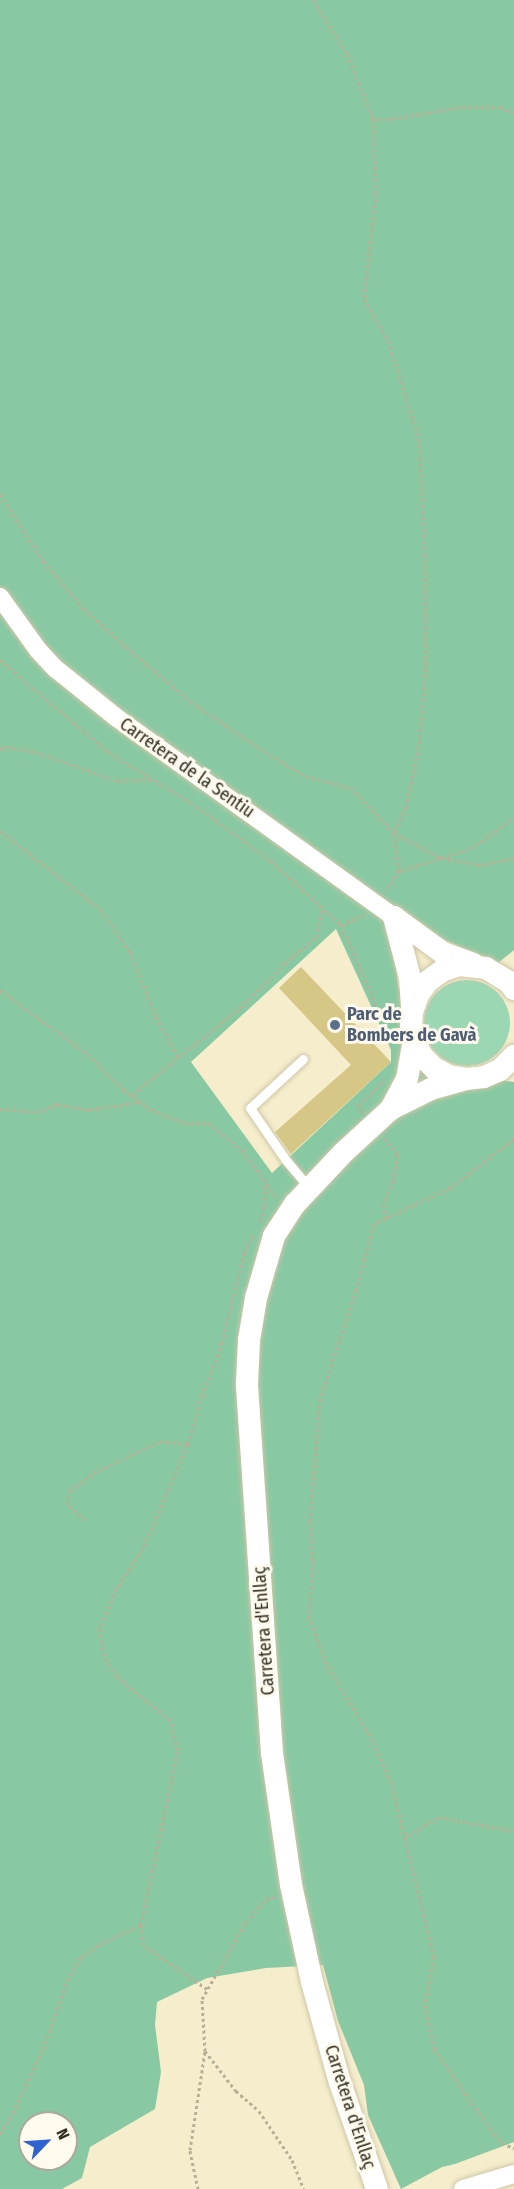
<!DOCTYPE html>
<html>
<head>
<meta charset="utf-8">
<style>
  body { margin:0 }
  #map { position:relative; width:514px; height:2189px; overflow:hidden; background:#f5edcc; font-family:"Fira Sans Condensed",sans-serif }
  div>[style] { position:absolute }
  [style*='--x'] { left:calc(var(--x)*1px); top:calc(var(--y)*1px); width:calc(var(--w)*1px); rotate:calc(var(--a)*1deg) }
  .green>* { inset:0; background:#9cd7b4 }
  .round { border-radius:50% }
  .forest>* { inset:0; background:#88c9a3 }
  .building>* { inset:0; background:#d6c786 }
  .path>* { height:3px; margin-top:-1.5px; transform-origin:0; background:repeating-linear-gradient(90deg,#b7b096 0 3px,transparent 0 6px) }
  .roads { filter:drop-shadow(0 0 2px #cec6a6) drop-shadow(0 0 2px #cec6a6) }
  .service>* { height:9px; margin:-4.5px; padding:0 4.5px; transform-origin:4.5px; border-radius:4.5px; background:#fff }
  .minor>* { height:18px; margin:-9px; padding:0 9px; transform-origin:9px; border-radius:9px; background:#fff }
  .tertiary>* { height:22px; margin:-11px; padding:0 11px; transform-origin:11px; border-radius:11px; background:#fff }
  .dots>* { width:16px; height:16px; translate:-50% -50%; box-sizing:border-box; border:3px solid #fefaed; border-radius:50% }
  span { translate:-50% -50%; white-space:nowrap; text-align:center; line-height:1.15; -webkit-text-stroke:6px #fefaed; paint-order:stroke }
  .street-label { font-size:18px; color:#322e22 }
  .service-label { font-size:18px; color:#4e5e75; font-weight:700 }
  .left { translate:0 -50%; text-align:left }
  .north { position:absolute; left:18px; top:2111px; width:60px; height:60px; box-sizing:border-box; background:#fefaed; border:2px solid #aca89c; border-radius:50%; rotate:65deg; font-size:16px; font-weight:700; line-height:24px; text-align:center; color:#322e22 }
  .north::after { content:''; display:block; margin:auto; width:21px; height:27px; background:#2f63d1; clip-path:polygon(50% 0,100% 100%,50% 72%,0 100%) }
</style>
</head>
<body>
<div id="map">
  <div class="green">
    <i class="round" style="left:424px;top:980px;width:86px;height:86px"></i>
  </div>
  <div class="forest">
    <i style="clip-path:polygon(evenodd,0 0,514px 0,514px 950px,498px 963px,436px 936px,389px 907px,398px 986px,439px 1091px,499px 1080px,514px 1082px,514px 2142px,455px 2164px,442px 2167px,401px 2189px,368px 2115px,364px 2085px,338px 2021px,323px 1965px,266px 1968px,207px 1978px,157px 2002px,155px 2025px,161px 2072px,155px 2109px,90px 2147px,82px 2178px,62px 2189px,0 2189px,0 0,336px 929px,391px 1050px,391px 1062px,272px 1173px,191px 1062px,336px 929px,0 0,30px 2123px,66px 2123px,66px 2159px,30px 2159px,30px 2123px)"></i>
  </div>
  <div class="building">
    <i style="clip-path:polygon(301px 967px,391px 1062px,291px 1154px,275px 1132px,351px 1065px,279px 988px)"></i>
  </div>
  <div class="path">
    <i style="--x:313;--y:0;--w:64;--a:57.8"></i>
    <i style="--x:347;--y:54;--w:70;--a:68.2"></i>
    <i style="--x:373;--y:119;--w:74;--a:87.7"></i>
    <i style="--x:376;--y:193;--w:107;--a:96.5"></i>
    <i style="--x:364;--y:299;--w:48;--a:60.3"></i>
    <i style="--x:388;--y:341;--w:103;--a:72.4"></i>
    <i style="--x:419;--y:439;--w:115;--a:87"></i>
    <i style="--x:425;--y:554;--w:115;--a:89.5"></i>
    <i style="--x:426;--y:669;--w:77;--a:95.2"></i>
    <i style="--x:419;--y:746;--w:62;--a:102"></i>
    <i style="--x:406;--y:807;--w:29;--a:115"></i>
    <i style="--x:394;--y:833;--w:38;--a:83"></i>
    <i style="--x:399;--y:871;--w:25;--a:124"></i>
    <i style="--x:373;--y:119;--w:19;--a:0"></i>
    <i style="--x:392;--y:119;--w:71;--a:-9.7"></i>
    <i style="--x:462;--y:107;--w:37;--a:0"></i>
    <i style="--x:499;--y:107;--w:16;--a:22"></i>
    <i style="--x:0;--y:494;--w:80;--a:57.3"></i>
    <i style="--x:43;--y:561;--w:62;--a:49.6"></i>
    <i style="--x:83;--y:608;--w:58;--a:42.2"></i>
    <i style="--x:126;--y:647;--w:84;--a:40.2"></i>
    <i style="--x:190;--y:701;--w:83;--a:34.3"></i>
    <i style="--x:259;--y:748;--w:54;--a:31.3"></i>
    <i style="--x:305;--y:776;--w:48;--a:14.6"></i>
    <i style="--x:351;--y:788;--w:62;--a:46.3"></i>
    <i style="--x:394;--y:833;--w:53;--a:28"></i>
    <i style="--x:441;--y:858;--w:30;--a:-17"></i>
    <i style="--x:470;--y:849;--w:54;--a:-35.2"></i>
    <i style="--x:0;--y:660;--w:142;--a:40.4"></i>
    <i style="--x:108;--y:752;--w:103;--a:31.5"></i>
    <i style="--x:196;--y:806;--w:93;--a:36.3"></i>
    <i style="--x:271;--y:861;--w:95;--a:42.4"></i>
    <i style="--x:0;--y:749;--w:7;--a:-16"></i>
    <i style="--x:7;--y:747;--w:29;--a:10"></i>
    <i style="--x:36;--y:752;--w:87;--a:19.5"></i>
    <i style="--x:118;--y:781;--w:33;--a:-3"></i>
    <i style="--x:0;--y:831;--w:128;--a:38"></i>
    <i style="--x:101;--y:910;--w:51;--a:55.4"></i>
    <i style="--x:130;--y:952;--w:70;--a:68.2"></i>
    <i style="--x:156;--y:1017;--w:48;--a:61.3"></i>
    <i style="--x:399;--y:871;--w:44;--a:-17.2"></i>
    <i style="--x:441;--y:858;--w:41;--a:9.9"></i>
    <i style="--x:481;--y:865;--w:34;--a:-12"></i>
    <i style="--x:341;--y:925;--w:26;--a:-23"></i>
    <i style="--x:341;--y:925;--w:130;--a:66"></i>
    <i style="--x:0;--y:990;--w:108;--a:36.3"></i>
    <i style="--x:87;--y:1054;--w:52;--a:44.2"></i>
    <i style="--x:124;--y:1090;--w:34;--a:36"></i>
    <i style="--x:152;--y:1110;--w:35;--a:22"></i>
    <i style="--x:184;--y:1123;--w:24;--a:0"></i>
    <i style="--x:208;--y:1123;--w:43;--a:38.5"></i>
    <i style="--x:242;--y:1150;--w:59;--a:53.9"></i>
    <i style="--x:132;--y:1095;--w:139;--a:-38.9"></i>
    <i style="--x:240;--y:1008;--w:64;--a:-45"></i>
    <i style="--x:285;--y:963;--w:41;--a:-39.1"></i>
    <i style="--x:317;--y:937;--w:27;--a:-80"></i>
    <i style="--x:0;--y:1109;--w:37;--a:5"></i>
    <i style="--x:37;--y:1112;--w:22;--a:-22"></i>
    <i style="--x:57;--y:1104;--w:33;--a:11"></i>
    <i style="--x:89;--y:1110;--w:51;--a:-9.1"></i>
    <i style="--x:363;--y:1112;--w:8;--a:-130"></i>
    <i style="--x:358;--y:1106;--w:37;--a:-45"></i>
    <i style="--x:384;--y:1138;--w:22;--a:51"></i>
    <i style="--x:398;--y:1155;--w:26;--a:101"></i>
    <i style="--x:393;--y:1181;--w:25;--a:113"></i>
    <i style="--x:383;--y:1204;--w:14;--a:78"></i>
    <i style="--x:514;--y:1139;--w:81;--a:142.6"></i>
    <i style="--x:450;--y:1188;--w:84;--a:154.7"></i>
    <i style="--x:374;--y:1224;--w:68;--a:105.3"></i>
    <i style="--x:356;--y:1290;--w:115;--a:108.3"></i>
    <i style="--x:320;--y:1399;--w:123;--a:94.6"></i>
    <i style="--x:310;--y:1522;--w:40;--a:85.7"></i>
    <i style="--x:313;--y:1562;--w:54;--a:94.2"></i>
    <i style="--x:309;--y:1616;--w:48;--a:70.4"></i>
    <i style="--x:325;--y:1661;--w:94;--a:59.3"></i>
    <i style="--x:373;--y:1742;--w:47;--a:66.2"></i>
    <i style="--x:392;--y:1785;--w:177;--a:76.3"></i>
    <i style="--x:434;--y:1957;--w:49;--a:100.6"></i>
    <i style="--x:425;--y:2005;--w:45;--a:78.4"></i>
    <i style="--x:434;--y:2049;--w:104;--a:54.8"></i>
    <i style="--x:494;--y:2134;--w:12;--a:48"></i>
    <i style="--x:502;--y:2143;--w:13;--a:23"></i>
    <i style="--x:260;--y:1221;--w:16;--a:-72"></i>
    <i style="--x:265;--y:1206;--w:23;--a:-88"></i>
    <i style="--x:85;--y:1520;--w:24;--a:-138"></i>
    <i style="--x:67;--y:1504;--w:14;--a:-78"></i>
    <i style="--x:70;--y:1490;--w:29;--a:-35"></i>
    <i style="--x:94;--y:1473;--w:73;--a:-25.9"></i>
    <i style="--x:160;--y:1441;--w:28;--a:6"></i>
    <i style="--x:404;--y:1838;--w:41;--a:-31"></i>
    <i style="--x:439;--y:1817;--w:76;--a:10.6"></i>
    <i style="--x:207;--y:1989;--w:78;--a:-145.5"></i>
    <i style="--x:143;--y:1945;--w:20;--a:-96"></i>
    <i style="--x:141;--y:1925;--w:179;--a:-78.1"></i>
    <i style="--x:178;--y:1750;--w:31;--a:-105"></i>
    <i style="--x:170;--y:1720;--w:70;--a:-140.8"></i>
    <i style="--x:116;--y:1676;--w:18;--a:-124"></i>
    <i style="--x:106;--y:1661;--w:31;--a:-103"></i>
    <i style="--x:99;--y:1631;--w:43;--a:-68.2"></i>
    <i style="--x:115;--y:1591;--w:54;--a:-57.2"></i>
    <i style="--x:144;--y:1546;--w:111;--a:-66.7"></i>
    <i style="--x:188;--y:1444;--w:50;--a:-73.7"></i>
    <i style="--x:202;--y:1396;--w:57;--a:-69.3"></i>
    <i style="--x:222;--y:1343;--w:92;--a:-76.1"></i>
    <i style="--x:244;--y:1254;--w:21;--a:-65"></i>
    <i style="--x:205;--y:2051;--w:51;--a:52.2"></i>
    <i style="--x:236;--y:2091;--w:30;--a:41"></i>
    <i style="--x:259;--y:2111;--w:59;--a:56"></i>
    <i style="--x:292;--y:2160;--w:31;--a:68"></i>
    <i style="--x:0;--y:2134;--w:25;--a:-58"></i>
    <i style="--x:13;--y:2113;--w:71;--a:-64.9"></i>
    <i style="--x:43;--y:2049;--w:72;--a:-70.6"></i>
    <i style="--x:67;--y:1981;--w:28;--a:-60"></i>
    <i style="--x:81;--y:1957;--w:23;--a:-34"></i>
    <i style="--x:100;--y:1944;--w:45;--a:-24.9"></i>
    <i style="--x:198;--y:2189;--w:40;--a:-102"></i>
    <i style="--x:190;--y:2150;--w:100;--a:-81.4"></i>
    <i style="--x:205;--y:2051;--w:52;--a:-93.3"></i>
    <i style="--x:202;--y:1999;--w:89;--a:-60.3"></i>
    <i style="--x:246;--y:1922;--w:30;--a:-49"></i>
    <i style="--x:266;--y:1899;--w:11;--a:-10"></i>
  </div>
  <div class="roads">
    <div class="service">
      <i style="--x:303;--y:1059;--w:72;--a:137.2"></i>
      <i style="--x:250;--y:1108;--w:62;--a:55.5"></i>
      <i style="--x:285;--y:1159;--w:38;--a:50"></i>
    </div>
    <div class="minor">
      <i style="--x:0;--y:597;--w:65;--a:54.4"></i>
      <i style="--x:38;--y:650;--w:26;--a:47"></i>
      <i style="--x:56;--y:669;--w:78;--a:38.8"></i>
      <i style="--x:117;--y:718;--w:341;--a:35.7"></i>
      <i style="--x:463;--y:2189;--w:53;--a:-16.4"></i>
    </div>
    <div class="tertiary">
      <i style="--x:394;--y:917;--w:63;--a:75.3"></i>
      <i style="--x:410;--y:978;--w:32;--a:86"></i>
      <i style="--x:394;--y:917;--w:61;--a:36.3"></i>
      <i style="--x:443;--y:953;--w:32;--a:20"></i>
      <i style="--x:514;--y:989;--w:9;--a:-126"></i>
      <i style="--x:509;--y:982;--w:27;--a:-149"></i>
      <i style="--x:486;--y:968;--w:27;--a:-174"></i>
      <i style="--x:459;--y:965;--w:18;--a:161"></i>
      <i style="--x:442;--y:971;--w:17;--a:144"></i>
      <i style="--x:428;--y:981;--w:17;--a:126"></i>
      <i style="--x:418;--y:995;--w:18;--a:109"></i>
      <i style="--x:412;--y:1012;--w:14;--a:94"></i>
      <i style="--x:411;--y:1026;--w:15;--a:79"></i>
      <i style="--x:414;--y:1041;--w:17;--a:62"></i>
      <i style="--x:422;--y:1056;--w:17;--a:45"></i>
      <i style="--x:434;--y:1068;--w:17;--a:28"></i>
      <i style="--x:449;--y:1076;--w:17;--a:10"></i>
      <i style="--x:466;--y:1079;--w:18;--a:-6"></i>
      <i style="--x:484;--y:1077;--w:17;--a:-24"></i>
      <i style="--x:500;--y:1070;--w:20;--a:-45"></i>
      <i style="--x:391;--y:1109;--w:34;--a:-62"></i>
      <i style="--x:407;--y:1079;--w:39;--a:-80"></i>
      <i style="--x:377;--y:2189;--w:112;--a:-109.2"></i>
      <i style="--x:340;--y:2083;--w:105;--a:-105.5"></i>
      <i style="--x:312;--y:1982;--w:99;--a:-102.2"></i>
      <i style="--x:291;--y:1885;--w:133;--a:-98.2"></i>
      <i style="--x:272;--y:1753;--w:371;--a:-93.9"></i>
      <i style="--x:247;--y:1383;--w:43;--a:-87.3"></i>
      <i style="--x:249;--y:1340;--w:43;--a:-80.5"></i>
      <i style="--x:256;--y:1298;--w:65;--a:-73.8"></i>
      <i style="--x:274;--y:1236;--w:38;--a:-57"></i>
      <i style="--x:295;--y:1204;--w:71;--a:-46.7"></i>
      <i style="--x:344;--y:1152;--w:64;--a:-42.5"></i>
      <i style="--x:391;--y:1109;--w:45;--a:-26.6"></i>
      <i style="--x:431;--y:1089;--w:36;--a:-16"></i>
    </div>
  </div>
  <div class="dots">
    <i style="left:335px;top:1025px;background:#5c6f8a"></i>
  </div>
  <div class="street-label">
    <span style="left:187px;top:768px;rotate:35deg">Carretera de la Sentiu</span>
    <span style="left:264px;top:1631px;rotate:-94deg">Carretera d'Enllaç</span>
    <span style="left:350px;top:2107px;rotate:72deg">Carretera d'Enllaç</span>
  </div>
  <div class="service-label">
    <span class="left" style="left:347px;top:1025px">Parc de<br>Bombers de Gavà</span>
  </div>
  <div class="north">N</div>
</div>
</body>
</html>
